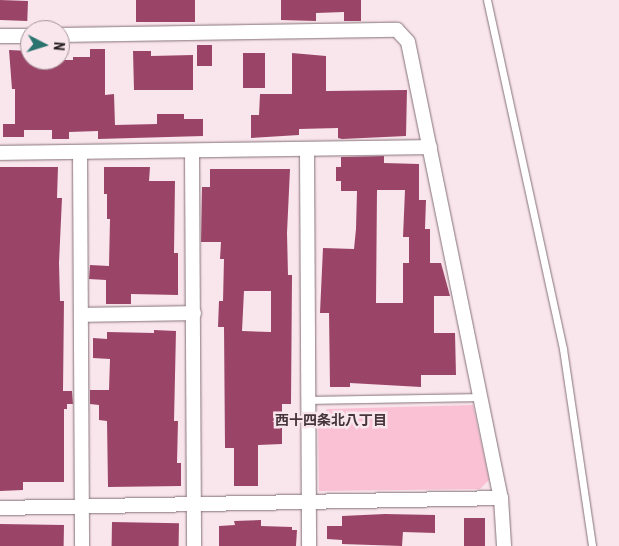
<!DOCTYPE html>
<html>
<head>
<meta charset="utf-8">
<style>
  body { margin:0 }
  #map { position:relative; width:619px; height:546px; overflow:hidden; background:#f9e5ec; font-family:"Roboto Condensed","Noto Sans JP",sans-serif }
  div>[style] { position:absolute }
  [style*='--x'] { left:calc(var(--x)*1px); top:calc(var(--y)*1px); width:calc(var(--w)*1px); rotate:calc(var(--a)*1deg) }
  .green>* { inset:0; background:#fac1d5 }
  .building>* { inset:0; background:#9a4568; transform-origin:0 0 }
  .roads { filter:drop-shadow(0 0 1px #847278) drop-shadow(0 0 1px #847278) }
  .service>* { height:7px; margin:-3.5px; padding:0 3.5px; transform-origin:3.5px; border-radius:3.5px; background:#fff }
  .minor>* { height:14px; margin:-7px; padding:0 7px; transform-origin:7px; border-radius:7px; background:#fff }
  span { translate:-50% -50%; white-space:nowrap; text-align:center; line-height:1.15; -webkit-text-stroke:5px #f9e5ec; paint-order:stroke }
  .neighbourhood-label { font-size:14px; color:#46363c; font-weight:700 }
  .north { position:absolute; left:20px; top:20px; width:50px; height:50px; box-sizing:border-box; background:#f9e5ec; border:1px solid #a5969b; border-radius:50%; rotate:95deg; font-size:14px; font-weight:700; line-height:20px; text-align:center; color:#272022 }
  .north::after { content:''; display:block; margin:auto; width:18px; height:22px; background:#2a736f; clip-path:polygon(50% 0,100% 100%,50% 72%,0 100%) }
</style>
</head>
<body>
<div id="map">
  <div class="green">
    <i style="clip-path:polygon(473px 405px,489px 480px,480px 489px,319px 491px,318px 422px,327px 409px)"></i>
  </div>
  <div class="building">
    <i style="left:0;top:0;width:28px;height:20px;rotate:2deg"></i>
    <i style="left:136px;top:0;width:59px;height:22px"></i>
    <i style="clip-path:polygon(281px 0,361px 0,361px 21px,344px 21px,344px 12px,316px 13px,316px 21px,281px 20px)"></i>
    <i style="left:197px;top:45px;width:15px;height:21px"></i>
    <i style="clip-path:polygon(90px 49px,105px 49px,105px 95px,114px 94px,115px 125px,157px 124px,157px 114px,184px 114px,184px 119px,203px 119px,203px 136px,98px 139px,98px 131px,69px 132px,69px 139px,52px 139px,52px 130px,24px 130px,24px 137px,3px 137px,3px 124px,15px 124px,15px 89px,12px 89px,9px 50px,30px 51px,30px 60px,73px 60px,73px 57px,90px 57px)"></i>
    <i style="clip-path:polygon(133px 51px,151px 51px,151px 56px,193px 55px,193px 90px,134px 90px)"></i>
    <i style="left:265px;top:53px;width:35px;height:22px;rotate:90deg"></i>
    <i style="clip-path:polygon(292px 53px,326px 56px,326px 91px,407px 90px,406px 136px,342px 139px,338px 138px,338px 128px,299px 129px,299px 135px,251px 138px,251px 115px,259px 115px,260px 94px,292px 94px)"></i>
    <i style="clip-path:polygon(evenodd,384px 156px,384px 163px,419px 164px,419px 200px,426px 200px,425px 229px,430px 229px,430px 263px,441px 263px,450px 296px,434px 296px,434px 333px,455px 333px,456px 375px,421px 375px,421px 387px,350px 383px,350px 387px,330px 387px,329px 313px,320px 313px,323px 248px,354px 249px,356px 229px,357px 191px,341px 191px,341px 181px,336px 181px,336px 167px,341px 167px,341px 157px,384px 156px,377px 190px,405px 190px,403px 237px,409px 237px,409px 263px,403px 263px,403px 303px,376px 303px,377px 190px)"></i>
    <i style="clip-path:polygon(0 167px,58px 167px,57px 198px,62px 198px,59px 263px,60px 301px,64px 301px,63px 391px,72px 391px,73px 404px,67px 404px,67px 409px,64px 409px,64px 482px,23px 482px,23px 490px,0 491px)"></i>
    <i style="clip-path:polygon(104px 167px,150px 167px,149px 181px,175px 181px,174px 253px,178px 253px,178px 295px,131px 294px,131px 304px,106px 304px,106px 280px,89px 279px,90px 265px,109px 266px,110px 219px,107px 219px,107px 194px,104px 194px)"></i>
    <i style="clip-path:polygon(evenodd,210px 169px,290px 169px,287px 233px,288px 275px,292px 275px,291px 404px,282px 404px,282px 444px,258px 445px,258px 486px,234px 486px,234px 448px,225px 448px,224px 327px,218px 327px,219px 301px,223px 301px,224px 259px,220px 259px,221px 242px,201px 242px,202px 187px,210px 187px,210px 169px,244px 291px,271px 291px,271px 332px,242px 331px,244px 291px)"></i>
    <i style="clip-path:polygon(154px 330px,176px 331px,174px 421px,178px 421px,177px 463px,181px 463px,181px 486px,108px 487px,107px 421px,99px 420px,99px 405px,90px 404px,90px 390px,109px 390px,110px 359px,93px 358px,93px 338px,107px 339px,107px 332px,154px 333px)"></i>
    <i style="clip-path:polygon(385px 514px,435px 515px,435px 533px,403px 532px,402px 546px,342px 544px,342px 540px,327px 539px,327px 526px,342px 526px,342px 516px)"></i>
    <i style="left:464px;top:518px;width:21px;height:28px"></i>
    <i style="clip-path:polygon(261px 520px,261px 526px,292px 527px,292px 530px,297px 530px,296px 546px,219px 546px,219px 526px,235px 525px,234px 521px)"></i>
    <i style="left:112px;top:522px;width:67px;height:24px;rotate:1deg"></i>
    <i style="left:0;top:524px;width:64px;height:22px;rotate:1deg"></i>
  </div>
  <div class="roads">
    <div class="service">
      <i style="--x:487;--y:0;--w:357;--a:77.7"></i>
      <i style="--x:563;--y:349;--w:199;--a:81.6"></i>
      <i style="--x:309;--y:400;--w:172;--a:-1"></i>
    </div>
    <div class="minor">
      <i style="--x:60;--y:35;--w:337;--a:-0.9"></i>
      <i style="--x:397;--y:30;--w:16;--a:47"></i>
      <i style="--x:408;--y:42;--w:465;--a:78.5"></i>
      <i style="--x:501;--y:498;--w:48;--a:86.4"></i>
      <i style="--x:0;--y:36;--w:30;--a:0"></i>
      <i style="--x:307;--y:150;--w:396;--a:89.7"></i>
      <i style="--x:192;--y:151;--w:395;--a:89.7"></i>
      <i style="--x:80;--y:152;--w:394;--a:89.7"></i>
      <i style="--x:0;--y:153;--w:430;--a:-0.8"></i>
      <i style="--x:81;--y:315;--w:113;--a:-1"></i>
      <i style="--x:0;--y:508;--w:501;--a:-1.14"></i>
    </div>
  </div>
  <div class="neighbourhood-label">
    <span style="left:331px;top:420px">西十四条北八丁目</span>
  </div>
  <div class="north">N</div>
</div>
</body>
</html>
